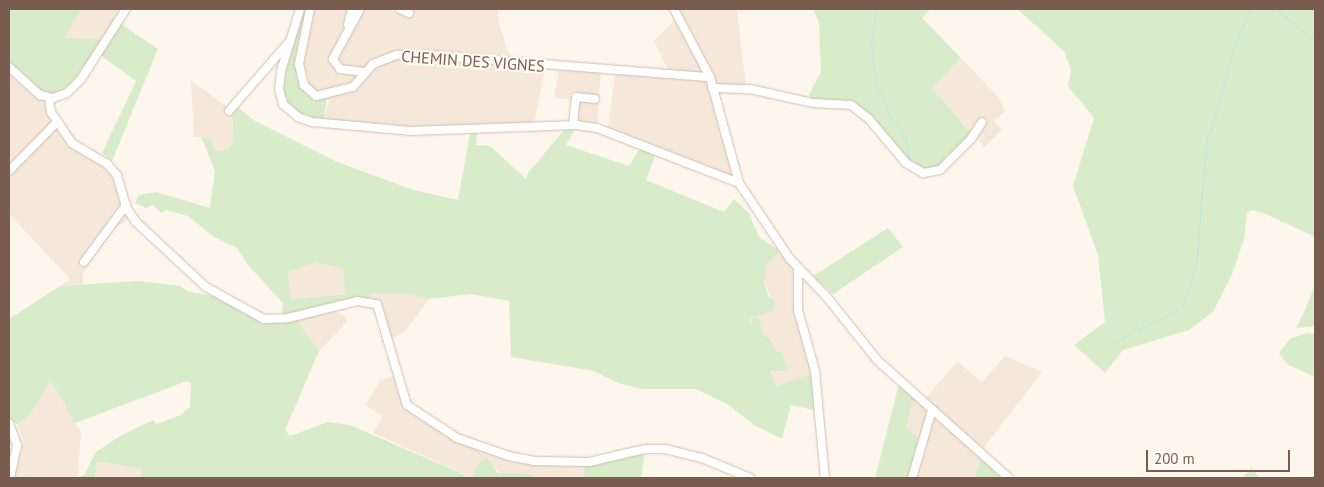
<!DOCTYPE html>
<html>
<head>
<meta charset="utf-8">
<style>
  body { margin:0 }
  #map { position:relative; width:1324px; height:487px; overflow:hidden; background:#fdf6ec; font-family:"PT Sans",sans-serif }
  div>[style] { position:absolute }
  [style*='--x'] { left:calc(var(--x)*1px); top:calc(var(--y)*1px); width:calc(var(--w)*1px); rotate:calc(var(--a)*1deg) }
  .residential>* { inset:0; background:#f5e8da }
  .industrial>* { inset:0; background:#efe9e4 }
  .green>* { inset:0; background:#d8ecc9 }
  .stream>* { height:1px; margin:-0.5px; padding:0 0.5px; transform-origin:0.5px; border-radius:0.5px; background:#bfe3e8 }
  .roads { filter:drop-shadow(0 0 1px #d1beb0) drop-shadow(0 0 1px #d1beb0) }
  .minor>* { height:8px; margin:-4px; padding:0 4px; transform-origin:4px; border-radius:4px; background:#fff }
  span { translate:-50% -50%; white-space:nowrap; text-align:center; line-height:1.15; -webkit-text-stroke:4.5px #fffaf3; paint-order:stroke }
  .street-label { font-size:16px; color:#7a5c4d }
  .frame { position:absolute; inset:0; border:10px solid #7a5c4d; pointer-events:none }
  .scale { position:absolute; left:1146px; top:450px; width:144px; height:22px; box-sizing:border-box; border:2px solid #7a5c4d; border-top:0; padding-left:6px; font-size:15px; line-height:18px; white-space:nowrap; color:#7a5c4d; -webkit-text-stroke:4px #fffaf3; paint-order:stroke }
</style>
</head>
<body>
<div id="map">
  <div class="residential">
    <i style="clip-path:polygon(82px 9px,122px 9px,101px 39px,64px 38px)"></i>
    <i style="clip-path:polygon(313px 9px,498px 9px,499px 24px,512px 64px,545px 69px,534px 123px,412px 128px,324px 119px,329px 101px,324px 93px,316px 92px,310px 87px,303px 61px)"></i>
    <i style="clip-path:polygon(672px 9px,735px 9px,737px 11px,746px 87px,709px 88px,721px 136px,732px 162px,732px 177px,608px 128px,615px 73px,672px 78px,654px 41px,677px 18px)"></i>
    <i style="clip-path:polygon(961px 58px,999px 98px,1005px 111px,994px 121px,1002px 130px,984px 147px,932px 88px)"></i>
    <i style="clip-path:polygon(559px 69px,601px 71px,597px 125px,571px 124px,573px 100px,554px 98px)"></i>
    <i style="clip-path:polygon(9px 72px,44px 102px,74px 151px,102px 162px,114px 175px,129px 218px,113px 231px,83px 273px,83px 284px,60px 286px,70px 279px,9px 214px)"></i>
    <i style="clip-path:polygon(191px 81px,232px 110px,233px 140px,228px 150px,216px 151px,210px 137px,194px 137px)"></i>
    <i style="clip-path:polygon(780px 251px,795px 273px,796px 303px,814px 373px,776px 386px,749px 318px,775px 310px,757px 259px)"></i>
    <i style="clip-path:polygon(316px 263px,343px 268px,345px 294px,291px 299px,288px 272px)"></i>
    <i style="clip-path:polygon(369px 293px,400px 293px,429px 299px,407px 329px,391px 340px,383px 310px,377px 302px,370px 299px)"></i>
    <i style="clip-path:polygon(333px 311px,346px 316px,347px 322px,319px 351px,296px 319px)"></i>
    <i style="clip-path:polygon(1005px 356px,1042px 372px,981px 451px,924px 400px,957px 361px,982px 382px)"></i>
    <i style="clip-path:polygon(396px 375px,407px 410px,460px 443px,511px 459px,586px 463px,587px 472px,583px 478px,537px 478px,527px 473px,503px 475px,490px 464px,478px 463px,473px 478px,373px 433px,383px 416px,365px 405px,380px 381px)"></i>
    <i style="clip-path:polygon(51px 381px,81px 433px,78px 475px,76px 478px,40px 478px,36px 471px,15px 475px,23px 442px,17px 424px,30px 415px)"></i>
    <i style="clip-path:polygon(917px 398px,981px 455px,973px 478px,908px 478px,918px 439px,906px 427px,912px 404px)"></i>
    <i style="clip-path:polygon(97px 461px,118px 462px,144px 469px,140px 478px,95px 478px)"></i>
  </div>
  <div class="industrial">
    <i style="clip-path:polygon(36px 471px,40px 478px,14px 478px,15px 475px)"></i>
  </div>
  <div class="green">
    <i style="clip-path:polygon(9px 9px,82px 9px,64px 38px,101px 39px,101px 42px,66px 91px,58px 95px,41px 93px,9px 63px)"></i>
    <i style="clip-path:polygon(303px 9px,306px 13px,295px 59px,296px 71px,302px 88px,308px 95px,327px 98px,324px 119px,307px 118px,291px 109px,283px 93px,283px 73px)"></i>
    <i style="clip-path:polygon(813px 9px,930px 9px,922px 18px,961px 58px,932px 88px,972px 134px,941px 167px,928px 172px,912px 166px,862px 111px,812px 101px,809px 94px,821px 72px,819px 23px)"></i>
    <i style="clip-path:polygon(1017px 9px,1315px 9px,1315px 237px,1266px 214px,1252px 210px,1247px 213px,1244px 239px,1233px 272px,1213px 312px,1189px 330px,1123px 350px,1105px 373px,1074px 345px,1105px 322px,1098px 255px,1073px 186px,1094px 118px,1068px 86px,1071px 70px,1064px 51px)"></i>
    <i style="clip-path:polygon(121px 24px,158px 49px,112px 161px,102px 153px,136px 81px,100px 55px)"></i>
    <i style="clip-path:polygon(evenodd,235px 105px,255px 121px,335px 161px,413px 190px,458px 200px,470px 134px,477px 134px,476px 145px,490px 146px,526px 179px,528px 173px,565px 129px,575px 129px,566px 145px,629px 166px,640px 148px,655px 156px,646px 180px,724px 212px,734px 199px,749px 213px,759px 237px,780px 251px,767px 264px,764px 281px,768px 296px,774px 300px,775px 310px,749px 319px,752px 325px,752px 318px,759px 318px,763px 334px,770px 339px,775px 351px,782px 352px,788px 370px,770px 371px,776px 386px,814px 373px,814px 410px,791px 405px,782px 439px,754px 425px,729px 405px,696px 389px,642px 389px,618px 383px,594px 371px,511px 357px,509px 301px,471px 294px,429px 299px,400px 293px,370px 293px,370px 299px,282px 316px,283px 303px,248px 265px,237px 248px,214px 237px,188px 216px,166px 210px,162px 213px,152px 205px,146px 208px,135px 203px,139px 195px,156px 192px,210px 208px,215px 170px,201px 137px,210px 137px,216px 151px,228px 150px,233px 140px,232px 110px,235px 105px,316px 263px,343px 268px,345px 294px,291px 299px,288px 272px,316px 263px)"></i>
    <i style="clip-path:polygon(888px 228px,903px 247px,833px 294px,813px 276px)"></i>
    <i style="clip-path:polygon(138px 281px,181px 286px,187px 291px,221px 298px,255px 318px,296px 319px,319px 351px,285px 430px,290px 436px,328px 422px,350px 425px,472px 478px,478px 463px,487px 457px,497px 473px,527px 473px,537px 478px,140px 478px,143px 469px,97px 461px,95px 478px,76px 478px,84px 475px,96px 452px,120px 436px,153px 420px,157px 424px,181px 415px,190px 407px,191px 383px,187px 381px,75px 423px,51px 381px,30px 415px,17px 424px,9px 419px,9px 319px,60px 286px)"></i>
    <i style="clip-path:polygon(1315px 284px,1315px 326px,1296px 328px,1305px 310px)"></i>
    <i style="clip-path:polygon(1309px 333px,1315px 335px,1315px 377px,1287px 364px,1279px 353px,1291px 338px)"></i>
    <i style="clip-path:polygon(899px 384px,917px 398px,912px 404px,906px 427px,918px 438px,908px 478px,875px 478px)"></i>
    <i style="clip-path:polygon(641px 451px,644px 457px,641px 478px,583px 478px,586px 463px)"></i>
    <i style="clip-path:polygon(981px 455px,1007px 478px,974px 478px)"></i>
    <i style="clip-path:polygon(1251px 468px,1260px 478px,1242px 478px)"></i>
  </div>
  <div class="stream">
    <i style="--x:876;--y:9;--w:36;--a:98"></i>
    <i style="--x:871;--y:45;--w:38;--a:83"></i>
    <i style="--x:876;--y:83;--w:38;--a:68"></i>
    <i style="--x:890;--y:118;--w:22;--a:47"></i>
    <i style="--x:905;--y:134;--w:27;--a:82"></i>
    <i style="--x:1277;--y:10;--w:49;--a:39.2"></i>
    <i style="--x:1116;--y:343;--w:17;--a:-36"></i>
    <i style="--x:1130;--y:333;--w:58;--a:-25.7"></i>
    <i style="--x:1182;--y:308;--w:45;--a:-72"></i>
    <i style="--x:1196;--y:265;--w:129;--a:-85.1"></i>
    <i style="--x:1207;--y:136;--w:9;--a:-58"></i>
    <i style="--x:1212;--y:128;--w:87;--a:-75.3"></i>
    <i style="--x:1234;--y:44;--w:39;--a:-64"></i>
  </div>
  <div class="roads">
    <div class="minor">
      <i style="--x:300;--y:9;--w:65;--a:107"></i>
      <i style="--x:281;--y:71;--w:18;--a:96"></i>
      <i style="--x:279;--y:89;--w:16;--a:75"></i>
      <i style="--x:283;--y:104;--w:20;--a:41"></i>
      <i style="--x:298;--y:117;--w:15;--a:20"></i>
      <i style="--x:312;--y:122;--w:98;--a:5.2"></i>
      <i style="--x:410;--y:131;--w:167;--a:-2.1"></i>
      <i style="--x:577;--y:125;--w:20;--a:9"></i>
      <i style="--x:597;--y:128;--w:152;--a:21.2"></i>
      <i style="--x:310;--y:9;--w:56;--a:101.3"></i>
      <i style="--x:299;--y:64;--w:22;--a:77"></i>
      <i style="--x:304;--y:85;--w:16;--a:43"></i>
      <i style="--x:316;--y:96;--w:38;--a:-14"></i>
      <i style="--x:353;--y:87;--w:30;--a:-49"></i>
      <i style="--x:373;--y:64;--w:25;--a:-21"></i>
      <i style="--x:396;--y:55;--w:32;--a:0"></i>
      <i style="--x:428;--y:55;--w:283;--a:4.5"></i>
      <i style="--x:360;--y:9;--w:57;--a:118.4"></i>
      <i style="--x:333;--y:59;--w:12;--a:55"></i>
      <i style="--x:340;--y:69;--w:26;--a:7"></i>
      <i style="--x:400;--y:9;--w:10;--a:24"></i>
      <i style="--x:674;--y:9;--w:77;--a:62.1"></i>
      <i style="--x:710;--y:77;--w:110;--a:74.7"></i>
      <i style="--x:739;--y:183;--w:92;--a:56.1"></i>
      <i style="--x:790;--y:259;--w:52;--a:45.8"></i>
      <i style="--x:826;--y:296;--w:82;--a:51.4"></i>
      <i style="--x:877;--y:360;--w:177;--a:41.8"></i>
      <i style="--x:348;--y:24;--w:16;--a:-75"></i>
      <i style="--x:9;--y:67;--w:42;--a:42.1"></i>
      <i style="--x:40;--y:95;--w:13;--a:13"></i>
      <i style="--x:53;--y:98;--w:15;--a:-20"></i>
      <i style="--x:67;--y:93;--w:20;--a:-45"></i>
      <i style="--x:81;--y:79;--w:83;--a:-57.3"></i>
      <i style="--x:712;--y:88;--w:38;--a:2"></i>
      <i style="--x:750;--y:89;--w:65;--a:12.5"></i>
      <i style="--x:813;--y:103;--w:38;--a:3"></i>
      <i style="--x:851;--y:105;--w:23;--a:38"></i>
      <i style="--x:869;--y:119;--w:57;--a:49.9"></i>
      <i style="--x:906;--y:163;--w:20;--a:30"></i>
      <i style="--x:923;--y:173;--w:17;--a:-10"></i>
      <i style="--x:940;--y:170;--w:44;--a:-45"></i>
      <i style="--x:971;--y:139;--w:20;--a:-57"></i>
      <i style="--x:49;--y:98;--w:14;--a:82"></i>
      <i style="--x:51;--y:112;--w:37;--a:56"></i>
      <i style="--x:72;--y:143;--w:41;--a:31"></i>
      <i style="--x:107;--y:164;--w:15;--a:48"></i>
      <i style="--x:117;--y:175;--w:35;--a:74"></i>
      <i style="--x:127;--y:209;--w:16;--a:55"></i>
      <i style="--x:136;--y:222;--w:96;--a:42.9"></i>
      <i style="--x:206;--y:287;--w:66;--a:28.9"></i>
      <i style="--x:264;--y:319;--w:24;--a:-2"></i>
      <i style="--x:288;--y:318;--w:71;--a:-13.8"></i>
      <i style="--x:357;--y:301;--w:20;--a:9"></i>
      <i style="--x:377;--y:304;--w:105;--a:73.5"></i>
      <i style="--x:407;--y:405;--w:60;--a:33.4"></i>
      <i style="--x:457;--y:438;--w:55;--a:19.1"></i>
      <i style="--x:509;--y:456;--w:26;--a:11"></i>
      <i style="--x:535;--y:461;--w:54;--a:1.1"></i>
      <i style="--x:589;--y:462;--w:57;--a:-13.1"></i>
      <i style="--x:645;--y:449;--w:20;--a:0"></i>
      <i style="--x:665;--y:449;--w:38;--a:14"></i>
      <i style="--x:702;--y:458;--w:52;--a:22.6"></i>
      <i style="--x:229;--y:111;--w:91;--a:-49"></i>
      <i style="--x:573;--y:125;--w:28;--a:-84"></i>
      <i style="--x:576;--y:97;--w:19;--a:6"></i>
      <i style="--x:9;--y:171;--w:69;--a:-45.6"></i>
      <i style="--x:84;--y:262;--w:71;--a:-53.6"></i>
      <i style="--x:798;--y:269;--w:41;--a:90"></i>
      <i style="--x:798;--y:310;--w:63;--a:74.4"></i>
      <i style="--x:815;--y:371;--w:107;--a:84.7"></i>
      <i style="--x:9;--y:423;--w:23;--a:70"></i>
      <i style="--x:17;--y:445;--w:34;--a:102"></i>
      <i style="--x:912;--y:478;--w:71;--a:-73.6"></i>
    </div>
  </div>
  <div class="street-label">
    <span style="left:473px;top:61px;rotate:4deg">CHEMIN DES VIGNES</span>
  </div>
  <div class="frame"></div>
  <div class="scale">200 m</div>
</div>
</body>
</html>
